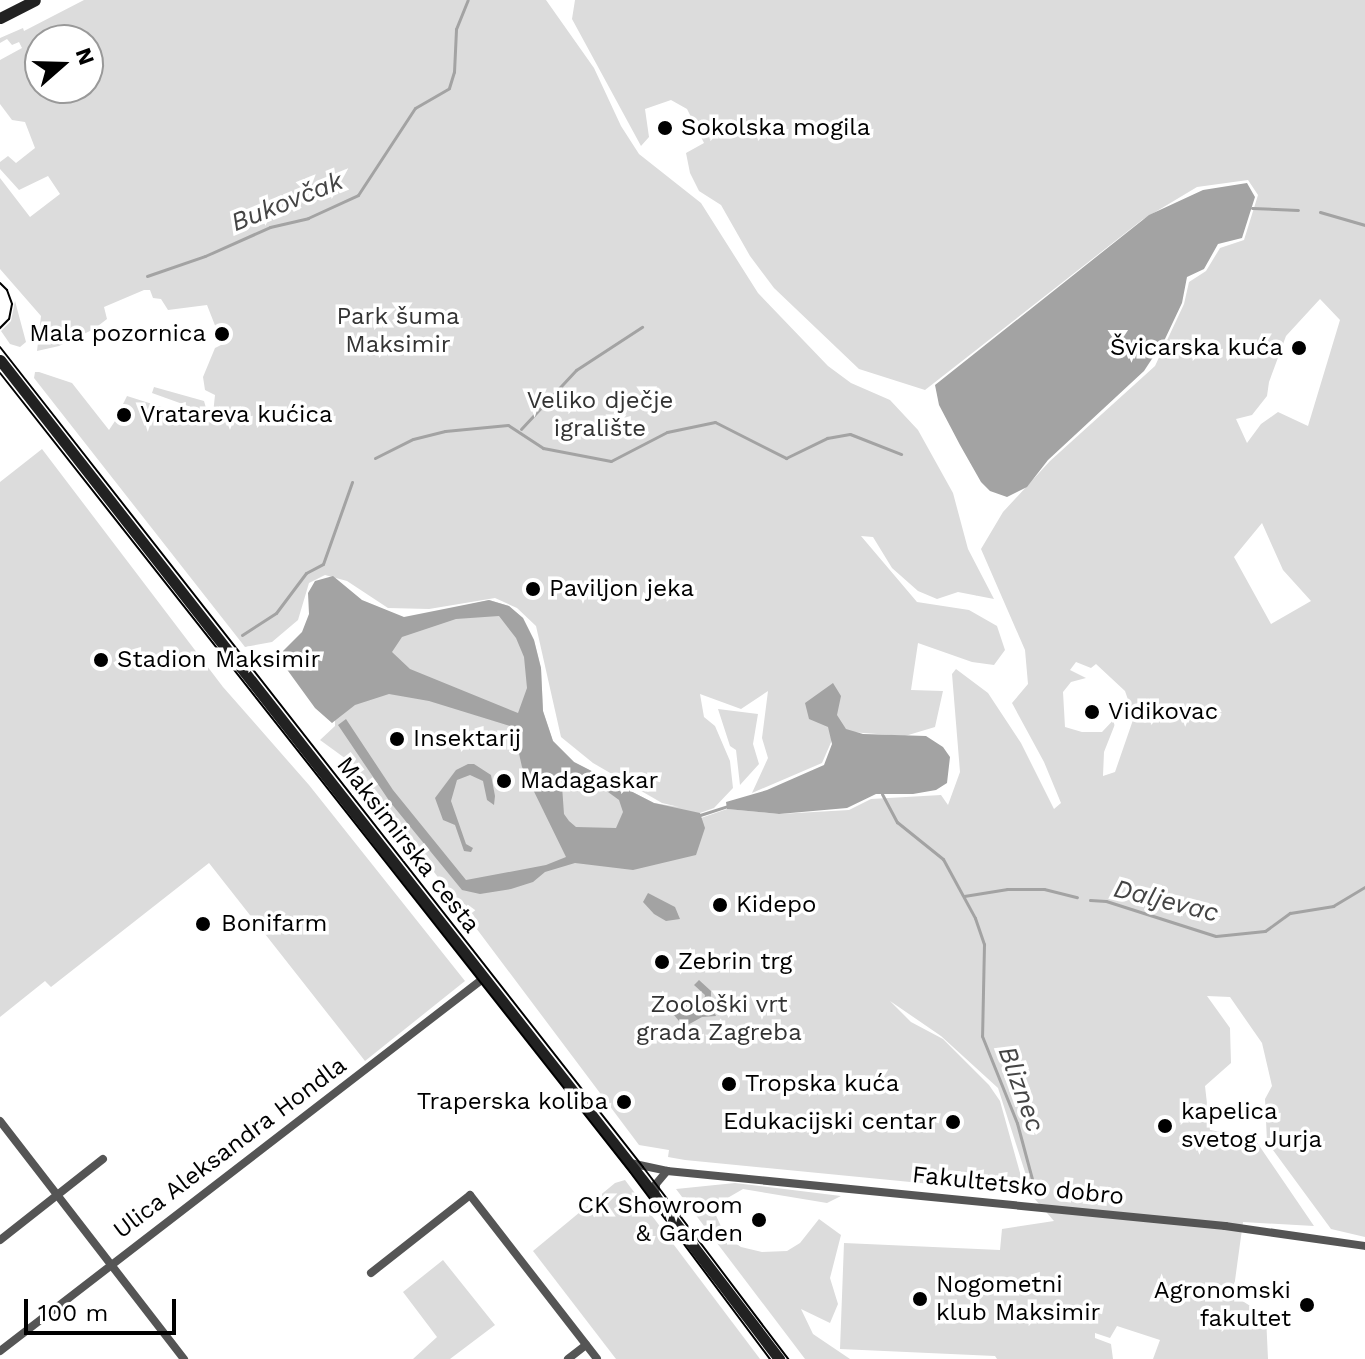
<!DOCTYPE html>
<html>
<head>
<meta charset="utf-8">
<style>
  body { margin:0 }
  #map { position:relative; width:1365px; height:1359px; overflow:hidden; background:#fff; font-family:"Work Sans",sans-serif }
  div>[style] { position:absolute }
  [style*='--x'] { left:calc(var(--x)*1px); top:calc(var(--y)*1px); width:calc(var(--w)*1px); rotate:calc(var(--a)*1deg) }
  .green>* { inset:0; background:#dcdcdc }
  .water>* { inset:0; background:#a3a3a3 }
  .stream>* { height:3px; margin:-1.5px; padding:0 1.5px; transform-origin:1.5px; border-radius:1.5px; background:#a3a3a3 }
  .street>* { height:8px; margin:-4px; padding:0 4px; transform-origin:4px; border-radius:4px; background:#555 }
  .secondary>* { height:11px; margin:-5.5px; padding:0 5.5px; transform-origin:5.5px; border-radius:5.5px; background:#222 }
  .tram>* { height:2px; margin:-1px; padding:0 1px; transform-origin:1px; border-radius:1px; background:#000 }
  .dots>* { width:22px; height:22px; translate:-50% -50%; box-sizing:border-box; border:4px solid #fff; border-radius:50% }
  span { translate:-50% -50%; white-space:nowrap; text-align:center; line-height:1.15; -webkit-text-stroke:7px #fff; paint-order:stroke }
  .poi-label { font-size:24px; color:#000 }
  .left { translate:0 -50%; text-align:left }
  .right { translate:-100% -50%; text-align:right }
  .park-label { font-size:24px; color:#333 }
  .street-label { font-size:24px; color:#000 }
  .water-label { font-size:26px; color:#444; font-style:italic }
  .north { position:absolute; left:24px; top:24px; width:80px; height:80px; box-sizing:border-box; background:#fff; border:2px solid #999; border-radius:50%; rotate:70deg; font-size:22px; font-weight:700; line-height:32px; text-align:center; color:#000 }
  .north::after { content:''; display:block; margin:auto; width:28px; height:36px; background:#000; clip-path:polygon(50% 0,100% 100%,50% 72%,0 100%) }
  .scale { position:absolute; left:24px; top:1299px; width:152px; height:36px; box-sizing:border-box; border:4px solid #000; border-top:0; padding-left:10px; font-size:24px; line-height:28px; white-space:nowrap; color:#000; -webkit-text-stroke:6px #fff; paint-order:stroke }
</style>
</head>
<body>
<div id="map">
  <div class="green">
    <i style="clip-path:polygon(evenodd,84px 0,546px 0,594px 68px,621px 126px,639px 154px,701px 203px,758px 293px,828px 366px,851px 383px,890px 400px,918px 430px,953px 493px,968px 549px,994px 599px,958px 592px,937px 599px,918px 591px,892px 568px,873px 537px,861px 536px,917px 602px,969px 610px,997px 626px,1005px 650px,994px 665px,972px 662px,918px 643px,911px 690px,943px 691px,935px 727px,905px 736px,836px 731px,822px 763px,752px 793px,768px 758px,762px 738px,768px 691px,741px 709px,700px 694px,704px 717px,715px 726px,730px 761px,733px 788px,714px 808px,700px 813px,701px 818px,727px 809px,779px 814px,849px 810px,871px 799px,941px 795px,948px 805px,960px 772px,952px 674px,956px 669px,988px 693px,1021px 743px,1054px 809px,1061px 803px,1044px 762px,1012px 703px,1028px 684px,1025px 650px,981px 549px,1003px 512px,1050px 461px,1155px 366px,1184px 304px,1189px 282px,1206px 271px,1220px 248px,1244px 240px,1258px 195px,1248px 180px,1197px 187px,1142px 220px,925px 390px,859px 369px,774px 288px,750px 256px,721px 205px,699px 191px,690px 173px,686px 153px,704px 143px,687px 109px,671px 100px,645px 109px,649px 137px,641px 146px,572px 19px,575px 0,1365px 0,1365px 1237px,1331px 1229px,1267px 1142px,1265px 1099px,1272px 1086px,1262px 1043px,1230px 997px,1207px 996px,1230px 1028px,1231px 1063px,1205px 1086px,1210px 1130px,1254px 1138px,1314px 1226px,1243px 1222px,1233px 1295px,1266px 1316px,1268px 1359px,1153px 1359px,1160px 1340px,1117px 1326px,1110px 1338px,1095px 1333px,1095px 1338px,1111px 1344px,1113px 1359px,997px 1359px,995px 1356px,840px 1349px,844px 1243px,1000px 1250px,1002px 1229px,1054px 1221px,1033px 1197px,998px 1088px,941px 1036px,890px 1001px,911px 1022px,943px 1039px,989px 1085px,1000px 1101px,1022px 1180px,1022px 1193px,685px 1160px,668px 1157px,669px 1150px,639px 1145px,353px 764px,320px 740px,335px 726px,335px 718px,392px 630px,450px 609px,489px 600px,509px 606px,523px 618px,534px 640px,541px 668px,543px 711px,553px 741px,574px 762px,654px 803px,679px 807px,662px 803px,593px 763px,561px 737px,536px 626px,517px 608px,495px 598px,429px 609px,388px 608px,347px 581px,325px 575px,309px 583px,298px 620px,272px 642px,245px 647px,34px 378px,35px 372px,39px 372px,72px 383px,109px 430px,115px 421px,126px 426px,133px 409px,123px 404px,127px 396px,212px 423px,215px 395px,205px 390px,203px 377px,215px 348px,229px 341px,225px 326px,216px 328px,207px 305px,168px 310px,161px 299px,153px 298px,150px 290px,144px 290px,104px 307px,107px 319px,94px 329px,59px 346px,37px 351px,41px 316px,0 269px,0 178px,30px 217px,60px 194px,48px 176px,19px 190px,0 169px,0 162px,8px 156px,16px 163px,35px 148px,25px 122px,12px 120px,0 104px,0 60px,22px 48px,19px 42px,12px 45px,7px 39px,0 43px,0 38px,23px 28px,24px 31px,84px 0,40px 40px,88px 40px,88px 88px,40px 88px,40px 40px,84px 0,1320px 299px,1340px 320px,1308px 426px,1278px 412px,1261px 424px,1247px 443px,1236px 419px,1252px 415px,1267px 396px,1269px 382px,1286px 336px,1320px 299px,84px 0,1262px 523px,1283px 570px,1311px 601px,1271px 624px,1234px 557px,1262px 523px,84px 0,1076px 662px,1091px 668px,1096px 664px,1125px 691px,1134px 717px,1115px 772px,1103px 776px,1104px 752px,1119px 714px,1102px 732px,1082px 732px,1065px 727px,1063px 692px,1071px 682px,1086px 678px,1070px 670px,1076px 662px)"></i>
    <i style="clip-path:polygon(15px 301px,26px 342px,20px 347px,10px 344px,1px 331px,11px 321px)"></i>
    <i style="clip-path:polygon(154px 387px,204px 401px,206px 408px,202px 411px,152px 393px)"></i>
    <i style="clip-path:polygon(42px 449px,223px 687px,309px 785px,465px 981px,365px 1061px,209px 863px,51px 987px,45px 981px,0 1017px,0 482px)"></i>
    <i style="clip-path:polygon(718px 709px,758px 714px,753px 744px,759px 764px,740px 785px,736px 750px,730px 746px)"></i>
    <i style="clip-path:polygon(625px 1180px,760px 1359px,616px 1359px,533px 1251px,615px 1183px)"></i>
    <i style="clip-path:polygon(735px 1183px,841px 1196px,827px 1203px,743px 1189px,712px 1207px,726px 1237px,741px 1247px,762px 1252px,787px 1251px,800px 1243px,819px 1219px,841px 1235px,830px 1278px,838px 1304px,830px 1323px,801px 1309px,813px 1334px,850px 1359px,805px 1359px,676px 1189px)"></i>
    <i style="clip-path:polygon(443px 1260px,495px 1325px,450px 1359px,413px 1359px,437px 1337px,403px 1292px)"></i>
  </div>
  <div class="water">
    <i style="clip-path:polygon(1247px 183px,1255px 197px,1242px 238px,1218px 244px,1204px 269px,1187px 277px,1182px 303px,1165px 339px,1144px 371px,1048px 460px,1027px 487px,1007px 497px,990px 491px,981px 482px,960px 445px,939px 405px,935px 385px,1149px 215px,1203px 190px)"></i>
    <i style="clip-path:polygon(evenodd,333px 576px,362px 600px,404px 617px,489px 600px,509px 606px,523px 618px,534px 640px,541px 668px,543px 711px,553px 741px,574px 762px,654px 803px,700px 813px,705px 828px,696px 855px,633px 870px,575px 863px,545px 872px,533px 882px,511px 889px,480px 894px,462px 890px,390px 802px,338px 725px,346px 719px,393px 790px,466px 880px,546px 865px,566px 857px,522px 767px,513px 727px,429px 701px,389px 694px,355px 705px,332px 723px,315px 708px,283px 664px,281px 653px,302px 632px,309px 614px,308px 593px,315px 581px,333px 576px,499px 616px,516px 638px,524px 657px,527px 688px,518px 713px,410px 669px,392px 652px,402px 637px,456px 619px,499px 616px,333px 576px,576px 778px,597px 784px,619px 800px,623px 812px,616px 828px,576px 827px,569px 821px,564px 814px,562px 786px,566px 780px,576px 778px)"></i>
    <i style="clip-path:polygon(833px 683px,841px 696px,837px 715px,846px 729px,863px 734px,926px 736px,943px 747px,950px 757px,947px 783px,936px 790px,913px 794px,876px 794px,847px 808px,779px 814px,727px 809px,726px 802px,767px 790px,824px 765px,832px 744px,828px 727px,809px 719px,805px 703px)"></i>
    <i style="clip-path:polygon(468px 764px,474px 764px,491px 775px,495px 796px,494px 805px,487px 800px,483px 781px,470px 775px,457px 780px,451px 801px,466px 844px,473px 848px,471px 852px,464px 851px,455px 825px,443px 820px,435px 798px,456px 770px)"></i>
    <i style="clip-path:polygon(648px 893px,675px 907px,680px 919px,666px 921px,654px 914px,643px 902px)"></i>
    <i style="clip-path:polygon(699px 980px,711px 991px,711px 1005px,716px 1016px,702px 1017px,684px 1027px,674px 1015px,688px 999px,698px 1008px,703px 1007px,705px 995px,694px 985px)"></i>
  </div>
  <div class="stream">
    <i style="--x:1252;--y:208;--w:46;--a:2.5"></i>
    <i style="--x:1320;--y:212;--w:47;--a:16.1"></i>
    <i style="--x:147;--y:276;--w:61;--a:-19"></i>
    <i style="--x:205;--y:256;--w:71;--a:-24"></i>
    <i style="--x:270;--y:227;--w:39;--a:-13"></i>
    <i style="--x:308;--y:218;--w:55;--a:-24.7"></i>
    <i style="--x:358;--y:195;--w:104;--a:-56.8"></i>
    <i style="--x:415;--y:108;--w:39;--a:-30"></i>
    <i style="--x:449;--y:88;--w:17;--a:-73"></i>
    <i style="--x:454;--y:72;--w:43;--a:-87.3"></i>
    <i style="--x:456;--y:29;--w:31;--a:-68"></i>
    <i style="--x:521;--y:429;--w:81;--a:-47"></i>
    <i style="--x:576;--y:370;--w:79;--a:-33.1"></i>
    <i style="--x:375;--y:458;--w:42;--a:-26.6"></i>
    <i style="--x:413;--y:439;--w:33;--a:-14"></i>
    <i style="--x:445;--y:431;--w:63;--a:-5.4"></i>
    <i style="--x:508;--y:425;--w:42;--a:33.3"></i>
    <i style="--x:543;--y:448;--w:69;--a:10.8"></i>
    <i style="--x:611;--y:461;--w:63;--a:-27.4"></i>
    <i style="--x:667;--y:432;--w:49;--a:-11.8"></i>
    <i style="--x:715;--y:422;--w:80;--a:26.9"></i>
    <i style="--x:786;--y:458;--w:46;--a:-26"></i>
    <i style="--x:827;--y:438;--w:23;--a:-10"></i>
    <i style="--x:850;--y:434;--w:55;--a:21.4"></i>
    <i style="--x:242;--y:635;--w:40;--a:-32.9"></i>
    <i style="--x:276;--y:613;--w:50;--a:-53.1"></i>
    <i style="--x:306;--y:573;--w:19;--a:-28"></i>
    <i style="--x:323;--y:564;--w:87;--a:-70.5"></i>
    <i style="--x:882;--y:794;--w:32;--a:62"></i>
    <i style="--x:897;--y:822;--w:59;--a:38.8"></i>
    <i style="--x:943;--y:859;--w:67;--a:61.5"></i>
    <i style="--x:975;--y:918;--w:28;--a:71"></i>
    <i style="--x:984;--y:944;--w:92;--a:91.2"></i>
    <i style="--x:982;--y:1036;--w:94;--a:68.1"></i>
    <i style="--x:1017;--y:1123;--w:69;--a:75"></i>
    <i style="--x:700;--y:815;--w:28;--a:-18"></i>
    <i style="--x:964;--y:896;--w:44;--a:-9.2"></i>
    <i style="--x:1007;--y:889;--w:37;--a:0"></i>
    <i style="--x:1044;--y:889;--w:34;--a:14"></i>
    <i style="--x:1090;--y:900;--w:16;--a:4"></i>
    <i style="--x:1106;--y:901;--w:115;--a:17.7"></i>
    <i style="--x:1216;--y:936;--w:49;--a:-5.8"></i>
    <i style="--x:1265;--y:931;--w:31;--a:-36"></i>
    <i style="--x:1290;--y:913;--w:44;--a:-9.2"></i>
    <i style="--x:1333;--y:906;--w:37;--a:-31"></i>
  </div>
  <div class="street">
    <i style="--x:0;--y:1121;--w:301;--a:52.3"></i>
    <i style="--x:630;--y:1163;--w:38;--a:12"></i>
    <i style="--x:667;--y:1171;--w:561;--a:5.63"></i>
    <i style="--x:1225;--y:1226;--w:141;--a:8.1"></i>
    <i style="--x:655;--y:1196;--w:12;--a:-85"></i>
    <i style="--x:656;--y:1184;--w:17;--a:-50"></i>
    <i style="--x:0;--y:1240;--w:131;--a:-38.2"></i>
    <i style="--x:371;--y:1273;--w:126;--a:-38.2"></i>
    <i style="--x:470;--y:1195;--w:207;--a:52.2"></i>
    <i style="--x:0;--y:1351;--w:611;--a:-37.62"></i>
    <i style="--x:568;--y:1359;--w:23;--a:-38"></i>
  </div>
  <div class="secondary">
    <i style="--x:0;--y:18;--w:39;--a:-27"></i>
    <i style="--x:0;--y:360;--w:1062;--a:51.92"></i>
    <i style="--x:655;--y:1196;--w:205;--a:52.7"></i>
  </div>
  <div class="tram">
    <i style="--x:0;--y:283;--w:10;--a:45"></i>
    <i style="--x:7;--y:290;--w:15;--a:70"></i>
    <i style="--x:12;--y:304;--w:15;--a:101"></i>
    <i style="--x:9;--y:319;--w:13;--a:135"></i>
    <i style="--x:0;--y:347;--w:1042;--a:51.9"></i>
    <i style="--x:643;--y:1167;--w:241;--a:52.9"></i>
    <i style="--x:0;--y:373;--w:1017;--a:51.74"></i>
    <i style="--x:630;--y:1172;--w:234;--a:53.2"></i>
  </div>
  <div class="dots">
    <i style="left:665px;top:128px;background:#000"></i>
    <i style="left:222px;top:334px;background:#000"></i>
    <i style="left:1299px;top:348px;background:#000"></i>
    <i style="left:124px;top:415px;background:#000"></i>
    <i style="left:533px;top:589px;background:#000"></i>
    <i style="left:101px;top:660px;background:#000"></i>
    <i style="left:1092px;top:712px;background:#000"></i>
    <i style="left:397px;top:739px;background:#000"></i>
    <i style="left:504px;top:781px;background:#000"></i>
    <i style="left:720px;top:905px;background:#000"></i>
    <i style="left:203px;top:924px;background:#000"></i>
    <i style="left:662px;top:962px;background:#000"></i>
    <i style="left:729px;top:1084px;background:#000"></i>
    <i style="left:624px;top:1102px;background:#000"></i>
    <i style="left:953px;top:1122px;background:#000"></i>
    <i style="left:1165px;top:1126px;background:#000"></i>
    <i style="left:759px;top:1220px;background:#000"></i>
    <i style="left:920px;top:1299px;background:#000"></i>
    <i style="left:1307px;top:1305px;background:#000"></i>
  </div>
  <div class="poi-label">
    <span class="left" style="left:681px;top:128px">Sokolska mogila</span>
    <span class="right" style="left:206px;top:334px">Mala pozornica</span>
    <span class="right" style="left:1283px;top:348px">Švicarska kuća</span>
    <span class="left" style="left:140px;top:415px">Vratareva kućica</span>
    <span class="left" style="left:549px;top:589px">Paviljon jeka</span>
    <span class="left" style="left:117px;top:660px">Stadion Maksimir</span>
    <span class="left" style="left:1108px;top:712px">Vidikovac</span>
    <span class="left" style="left:413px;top:739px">Insektarij</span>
    <span class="left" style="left:520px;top:781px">Madagaskar</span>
    <span class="left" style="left:736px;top:905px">Kidepo</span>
    <span class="left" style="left:221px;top:924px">Bonifarm</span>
    <span class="left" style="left:678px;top:962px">Zebrin trg</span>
    <span class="left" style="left:745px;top:1084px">Tropska kuća</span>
    <span class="right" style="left:608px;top:1102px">Traperska koliba</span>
    <span class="left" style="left:1181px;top:1126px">kapelica<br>svetog Jurja</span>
    <span class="right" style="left:937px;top:1122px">Edukacijski centar</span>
    <span class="right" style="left:743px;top:1220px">CK Showroom<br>&amp; Garden</span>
    <span class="left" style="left:936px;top:1299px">Nogometni<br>klub Maksimir</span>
    <span class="right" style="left:1291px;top:1305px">Agronomski<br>fakultet</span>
  </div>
  <div class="park-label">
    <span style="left:398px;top:331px">Park šuma<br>Maksimir</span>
    <span style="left:600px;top:415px">Veliko dječje<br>igralište</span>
    <span style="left:719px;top:1019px">Zoološki vrt<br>grada Zagreba</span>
  </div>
  <div class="street-label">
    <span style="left:408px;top:845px;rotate:52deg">Maksimirska cesta</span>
    <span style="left:230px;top:1148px;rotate:-37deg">Ulica Aleksandra Hondla</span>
    <span style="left:1018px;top:1186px;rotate:6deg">Fakultetsko dobro</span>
  </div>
  <div class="water-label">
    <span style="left:287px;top:202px;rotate:-22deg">Bukovčak</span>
    <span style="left:1166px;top:901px;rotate:14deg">Daljevac</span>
    <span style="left:1021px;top:1089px;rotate:70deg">Bliznec</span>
  </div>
  <div class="north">N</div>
  <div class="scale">100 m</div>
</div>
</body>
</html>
